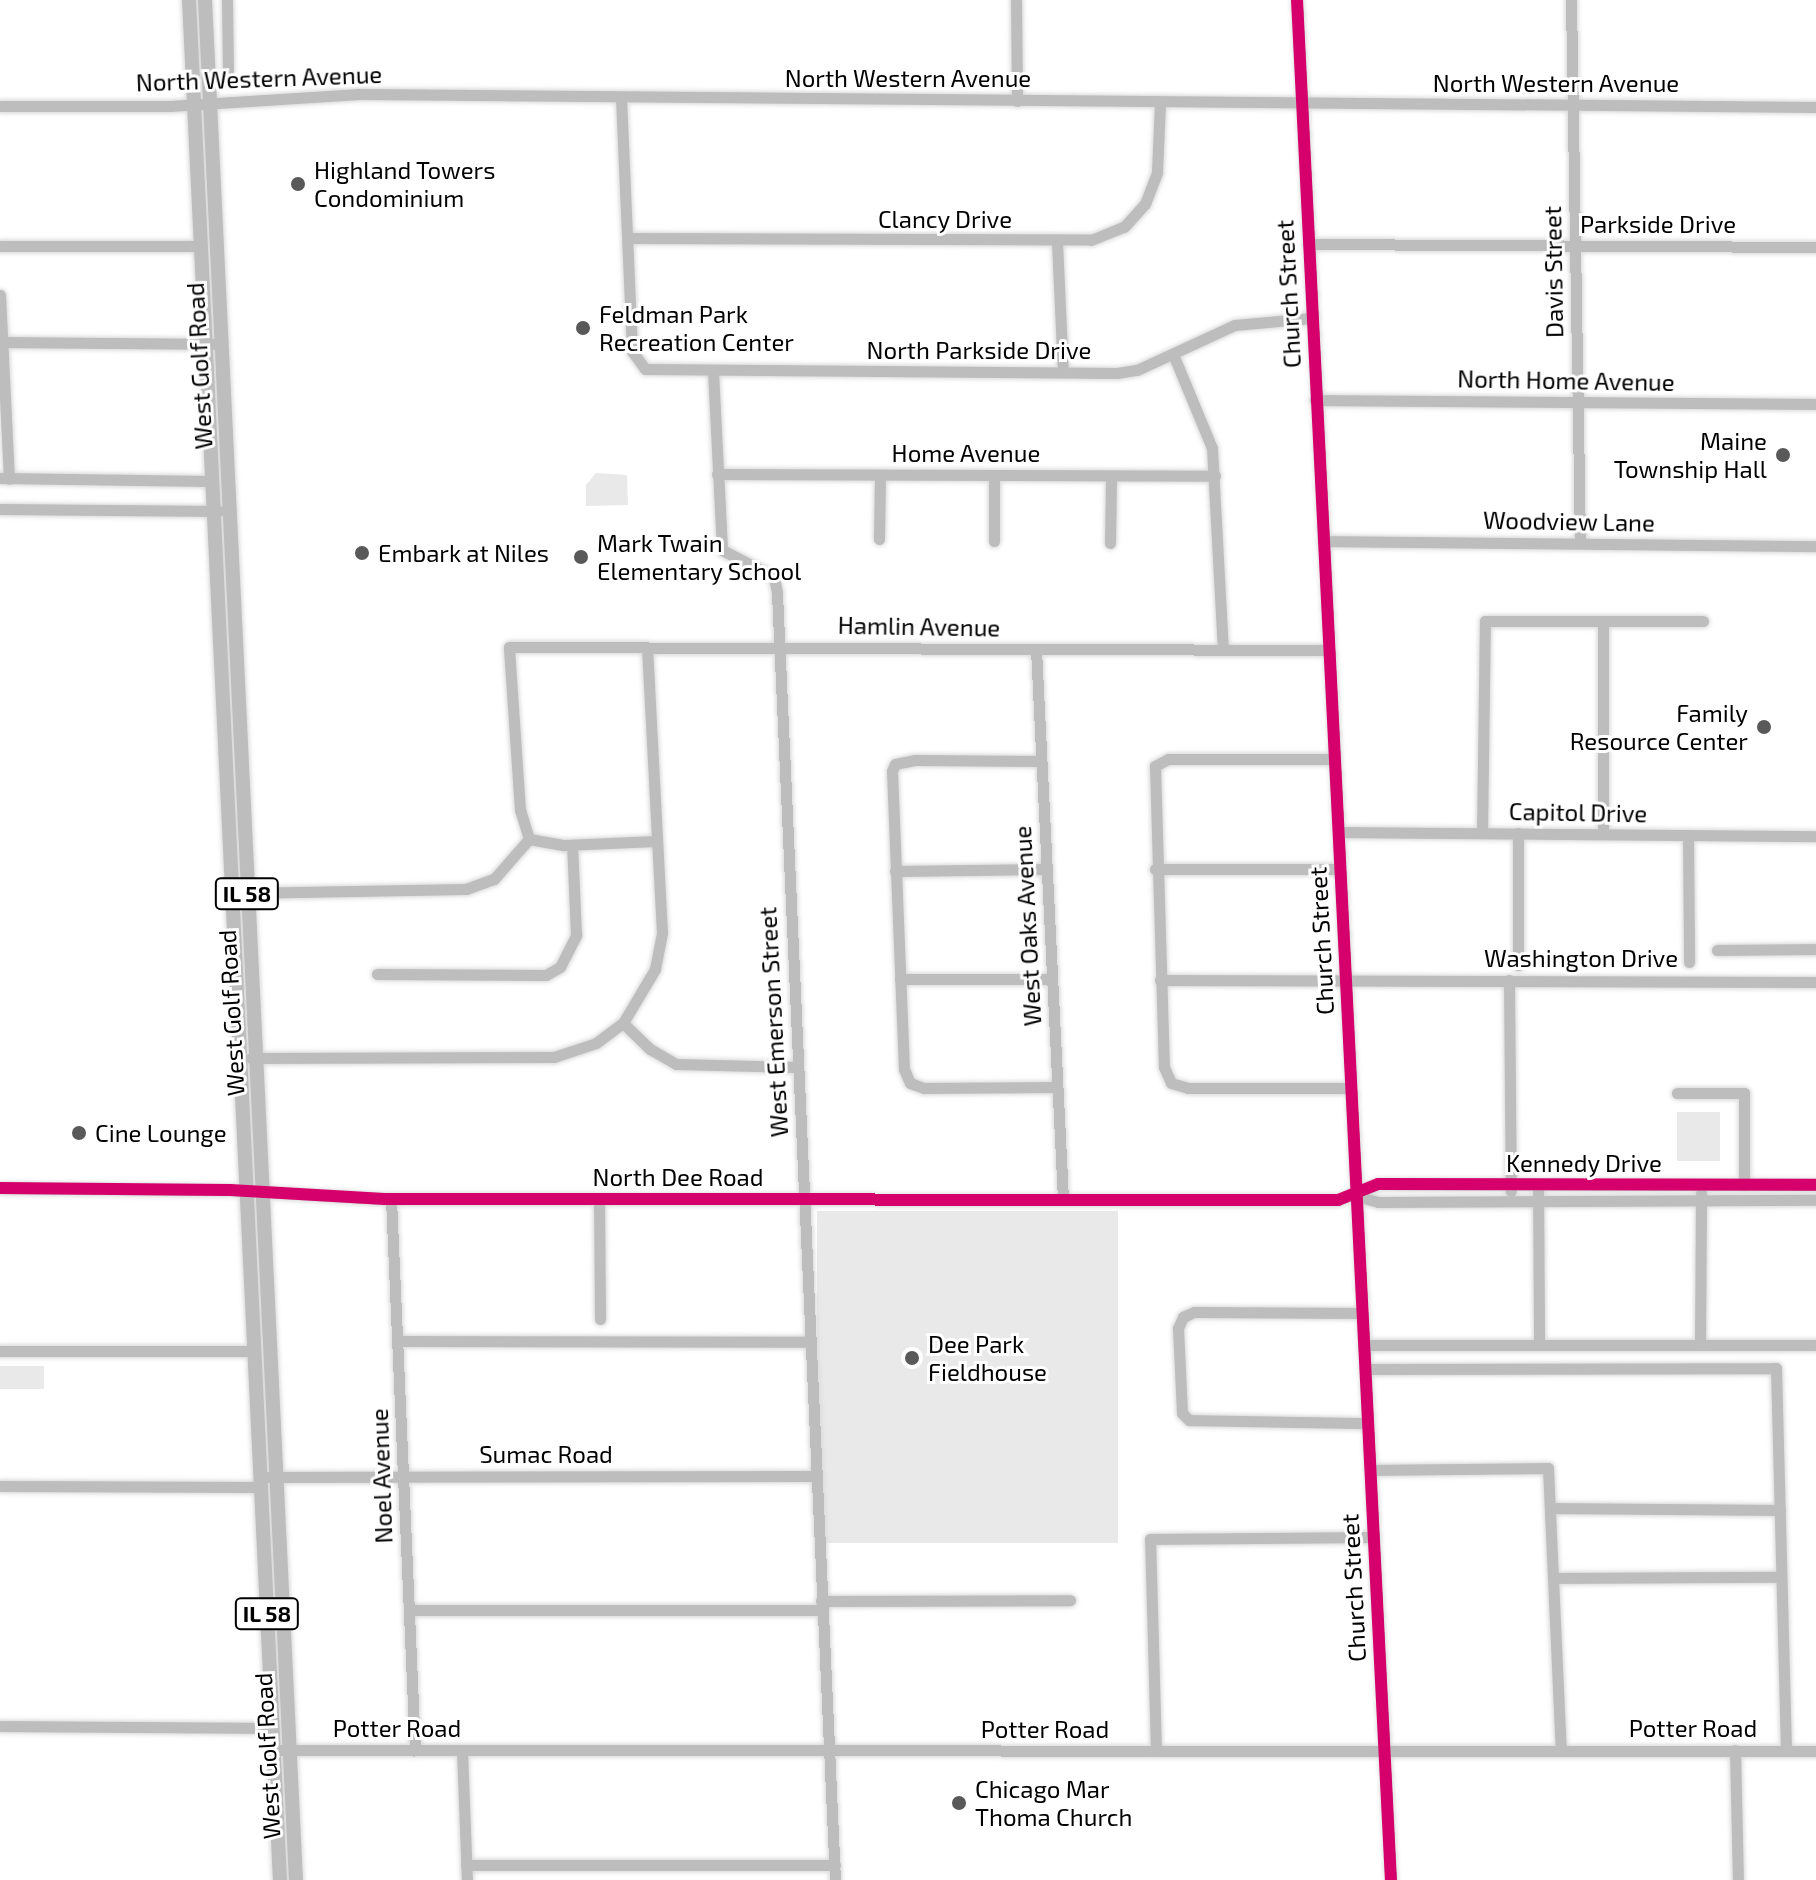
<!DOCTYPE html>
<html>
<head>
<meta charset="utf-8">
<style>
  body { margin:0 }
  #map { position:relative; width:1816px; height:1880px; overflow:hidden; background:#fff; font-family:"Exo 2",sans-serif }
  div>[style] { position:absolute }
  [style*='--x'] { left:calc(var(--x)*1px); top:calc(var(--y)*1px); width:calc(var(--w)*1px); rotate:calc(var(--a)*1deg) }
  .green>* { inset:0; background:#e9e9e9; transform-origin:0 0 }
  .roads { filter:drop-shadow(0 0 2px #dbdbdb) drop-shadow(0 0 2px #dbdbdb) }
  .minor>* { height:11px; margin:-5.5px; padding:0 5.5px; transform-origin:5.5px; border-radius:5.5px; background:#bdbdbd }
  .major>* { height:14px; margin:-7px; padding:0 7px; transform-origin:7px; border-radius:7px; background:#bdbdbd }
  .cycleway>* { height:12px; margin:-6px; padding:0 6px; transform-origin:6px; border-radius:6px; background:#d6006c }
  .dots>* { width:22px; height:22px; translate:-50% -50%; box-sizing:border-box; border:4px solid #fff; border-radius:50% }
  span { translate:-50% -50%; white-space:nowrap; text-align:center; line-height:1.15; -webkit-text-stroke:6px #fff; paint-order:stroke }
  .shield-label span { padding:2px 6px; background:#fff; border:2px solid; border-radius:6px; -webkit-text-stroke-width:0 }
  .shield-label { font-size:22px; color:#000; font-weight:700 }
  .street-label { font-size:24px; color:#000 }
  .poi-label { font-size:24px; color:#000 }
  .left { translate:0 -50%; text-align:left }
  .right { translate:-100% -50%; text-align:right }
</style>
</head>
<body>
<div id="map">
  <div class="green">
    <i style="clip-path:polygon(596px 473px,627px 475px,628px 505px,586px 506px,586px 485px)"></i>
    <i style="left:1677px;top:1112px;width:43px;height:49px"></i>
    <i style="left:817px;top:1211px;width:301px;height:332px"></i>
    <i style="left:0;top:1366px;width:44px;height:23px"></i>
  </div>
  <div class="roads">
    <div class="minor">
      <i style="--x:227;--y:0;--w:71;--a:89.2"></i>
      <i style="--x:1016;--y:0;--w:101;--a:89.4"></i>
      <i style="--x:1297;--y:0;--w:1882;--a:87.14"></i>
      <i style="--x:1571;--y:0;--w:543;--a:89.05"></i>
      <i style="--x:621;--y:98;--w:253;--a:87.5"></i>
      <i style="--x:632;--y:351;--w:22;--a:54"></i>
      <i style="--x:645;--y:369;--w:472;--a:0.5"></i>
      <i style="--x:1117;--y:373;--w:20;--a:-9"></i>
      <i style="--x:1137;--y:370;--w:108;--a:-24.7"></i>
      <i style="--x:1235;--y:325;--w:77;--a:-5.2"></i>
      <i style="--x:0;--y:106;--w:170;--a:0"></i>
      <i style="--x:170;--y:106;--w:190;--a:-3.6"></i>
      <i style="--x:360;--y:94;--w:1456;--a:0.51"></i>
      <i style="--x:628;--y:238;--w:463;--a:0.2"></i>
      <i style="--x:1091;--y:240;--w:35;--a:-22"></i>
      <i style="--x:1124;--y:227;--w:31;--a:-48"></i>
      <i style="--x:1145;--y:204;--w:34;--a:-69"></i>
      <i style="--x:1157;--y:172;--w:70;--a:-87.5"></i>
      <i style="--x:1057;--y:242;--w:130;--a:87.4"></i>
      <i style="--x:1308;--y:244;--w:508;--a:0.34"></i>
      <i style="--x:0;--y:246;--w:199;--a:0"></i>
      <i style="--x:0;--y:295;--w:184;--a:87.2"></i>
      <i style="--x:2;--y:342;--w:218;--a:0.5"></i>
      <i style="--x:1173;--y:354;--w:102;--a:67.5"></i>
      <i style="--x:1212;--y:448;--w:201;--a:86.9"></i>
      <i style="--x:713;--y:371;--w:179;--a:87.1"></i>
      <i style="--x:722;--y:550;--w:59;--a:27.4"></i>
      <i style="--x:774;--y:577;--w:16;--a:79"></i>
      <i style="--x:777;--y:593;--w:1288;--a:87.42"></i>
      <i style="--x:1315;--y:400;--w:501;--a:0.46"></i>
      <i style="--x:717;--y:474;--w:498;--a:0.2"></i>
      <i style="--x:0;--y:478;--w:210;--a:0.8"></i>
      <i style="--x:0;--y:509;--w:219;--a:0.5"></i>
      <i style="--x:879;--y:539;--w:64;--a:-89.1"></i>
      <i style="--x:994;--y:541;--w:66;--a:-90"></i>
      <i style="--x:1323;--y:541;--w:493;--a:0.6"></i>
      <i style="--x:1110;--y:543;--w:67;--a:-89.1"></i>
      <i style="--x:1603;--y:622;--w:212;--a:90"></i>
      <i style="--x:1036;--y:649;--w:552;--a:87.19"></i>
      <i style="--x:1334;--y:759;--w:166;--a:180"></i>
      <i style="--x:1168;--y:759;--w:15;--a:152"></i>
      <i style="--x:1155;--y:766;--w:301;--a:88.3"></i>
      <i style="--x:1164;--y:1067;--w:17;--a:66"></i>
      <i style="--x:1171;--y:1083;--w:18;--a:16"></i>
      <i style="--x:1188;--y:1088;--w:162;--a:0"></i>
      <i style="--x:1041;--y:761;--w:126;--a:-179.5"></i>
      <i style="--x:915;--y:760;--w:20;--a:169"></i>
      <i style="--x:895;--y:764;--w:8;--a:113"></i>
      <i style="--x:892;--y:771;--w:298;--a:87.7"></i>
      <i style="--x:904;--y:1069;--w:15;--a:67"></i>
      <i style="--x:910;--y:1083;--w:15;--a:20"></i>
      <i style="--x:924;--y:1088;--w:133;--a:-0.4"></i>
      <i style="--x:1339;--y:832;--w:477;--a:0.5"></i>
      <i style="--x:1482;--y:833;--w:212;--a:-89.2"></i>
      <i style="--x:1485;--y:621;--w:218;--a:0"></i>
      <i style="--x:1688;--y:835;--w:127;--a:89.5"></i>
      <i style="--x:529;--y:839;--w:30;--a:-107"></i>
      <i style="--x:520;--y:810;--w:163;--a:-93.9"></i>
      <i style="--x:509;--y:647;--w:820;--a:0.21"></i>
      <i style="--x:529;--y:839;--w:36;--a:10"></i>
      <i style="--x:564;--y:845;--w:92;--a:-2.5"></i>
      <i style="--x:1155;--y:869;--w:185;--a:0"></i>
      <i style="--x:895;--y:871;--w:151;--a:-0.8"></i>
      <i style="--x:242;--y:893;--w:224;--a:-1"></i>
      <i style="--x:466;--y:889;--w:30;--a:-20"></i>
      <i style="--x:494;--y:879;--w:53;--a:-48.8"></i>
      <i style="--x:1717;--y:950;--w:99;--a:-0.6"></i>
      <i style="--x:1518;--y:965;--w:132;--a:-90"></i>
      <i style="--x:377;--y:974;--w:169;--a:0.3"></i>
      <i style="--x:546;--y:975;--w:16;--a:-30"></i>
      <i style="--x:560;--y:967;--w:36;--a:-63"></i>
      <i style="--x:576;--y:935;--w:90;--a:-92.5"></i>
      <i style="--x:900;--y:979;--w:151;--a:0"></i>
      <i style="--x:1160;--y:980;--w:656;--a:0.17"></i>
      <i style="--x:1509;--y:980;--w:211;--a:89.5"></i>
      <i style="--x:623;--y:1023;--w:37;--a:44"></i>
      <i style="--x:650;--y:1049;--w:30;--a:30"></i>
      <i style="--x:676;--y:1064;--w:121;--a:1.4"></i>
      <i style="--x:251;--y:1058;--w:303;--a:-0.2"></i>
      <i style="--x:554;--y:1057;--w:44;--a:-18.4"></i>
      <i style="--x:596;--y:1043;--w:34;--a:-37"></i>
      <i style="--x:623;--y:1023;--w:63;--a:-59.3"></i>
      <i style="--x:655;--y:969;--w:37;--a:-79"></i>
      <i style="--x:662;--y:933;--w:285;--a:-93"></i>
      <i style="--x:1677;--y:1093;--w:67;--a:0"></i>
      <i style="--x:1744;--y:1093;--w:92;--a:90"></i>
      <i style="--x:1538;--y:1185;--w:160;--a:89.6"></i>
      <i style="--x:0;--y:1188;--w:230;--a:0.5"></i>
      <i style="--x:230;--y:1190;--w:155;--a:3.3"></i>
      <i style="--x:385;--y:1199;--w:953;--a:0.06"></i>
      <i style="--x:1338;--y:1200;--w:43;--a:-21.8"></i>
      <i style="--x:1378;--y:1184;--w:438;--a:0.1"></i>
      <i style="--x:1356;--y:1196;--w:23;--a:15"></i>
      <i style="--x:1378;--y:1202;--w:438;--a:-0.3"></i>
      <i style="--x:391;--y:1199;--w:552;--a:87.51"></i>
      <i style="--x:599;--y:1199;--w:120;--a:89.5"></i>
      <i style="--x:1362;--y:1313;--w:168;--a:-179.7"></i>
      <i style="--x:1194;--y:1312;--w:12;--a:156"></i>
      <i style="--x:1183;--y:1317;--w:12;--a:114"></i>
      <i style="--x:1178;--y:1328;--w:85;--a:87.3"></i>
      <i style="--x:1182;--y:1413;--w:10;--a:45"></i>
      <i style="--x:1189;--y:1420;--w:178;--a:1"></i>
      <i style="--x:398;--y:1341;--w:413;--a:0.1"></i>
      <i style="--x:1364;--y:1345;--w:452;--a:0"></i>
      <i style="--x:1700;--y:1345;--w:152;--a:-89.6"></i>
      <i style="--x:0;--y:1351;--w:253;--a:0"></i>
      <i style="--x:1365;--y:1369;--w:411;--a:-0.1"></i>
      <i style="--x:1776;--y:1368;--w:382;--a:88.5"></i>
      <i style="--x:1370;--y:1470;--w:178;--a:-0.6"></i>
      <i style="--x:1548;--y:1468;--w:283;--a:87.4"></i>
      <i style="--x:260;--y:1477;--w:556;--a:-0.1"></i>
      <i style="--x:0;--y:1486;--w:260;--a:0.2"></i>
      <i style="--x:1550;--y:1508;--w:230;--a:0.5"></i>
      <i style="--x:1553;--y:1578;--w:228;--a:-0.3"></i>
      <i style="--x:821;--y:1601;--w:249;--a:-0.2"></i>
      <i style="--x:409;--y:1610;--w:412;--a:0"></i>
      <i style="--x:0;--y:1726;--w:272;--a:0.4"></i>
      <i style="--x:273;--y:1750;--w:1543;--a:0.04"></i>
      <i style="--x:1735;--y:1750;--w:130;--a:88.7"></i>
      <i style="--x:462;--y:1751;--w:129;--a:87.8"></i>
      <i style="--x:1156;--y:1751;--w:212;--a:-91.6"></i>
      <i style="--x:1150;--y:1539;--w:222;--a:-0.5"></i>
      <i style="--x:466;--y:1865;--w:369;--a:0"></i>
    </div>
    <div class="major">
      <i style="--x:189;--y:0;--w:1882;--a:87.23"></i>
      <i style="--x:205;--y:0;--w:1882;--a:87.23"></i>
    </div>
  </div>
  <div class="cycleway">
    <i style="--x:1297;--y:0;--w:1882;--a:87.14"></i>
    <i style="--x:0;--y:1188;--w:230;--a:0.5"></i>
    <i style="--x:230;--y:1190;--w:155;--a:3.3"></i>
    <i style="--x:385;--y:1199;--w:953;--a:0.06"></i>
    <i style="--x:1338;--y:1200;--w:43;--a:-21.8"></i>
    <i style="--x:1378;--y:1184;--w:438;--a:0.1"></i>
  </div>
  <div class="dots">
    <i style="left:298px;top:184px;background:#595959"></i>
    <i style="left:583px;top:328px;background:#595959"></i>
    <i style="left:1783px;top:455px;background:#595959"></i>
    <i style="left:362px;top:553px;background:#595959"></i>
    <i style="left:581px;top:557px;background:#595959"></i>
    <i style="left:1764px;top:727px;background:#595959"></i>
    <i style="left:79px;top:1133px;background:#595959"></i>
    <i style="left:912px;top:1358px;background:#595959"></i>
    <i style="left:959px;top:1803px;background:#595959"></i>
  </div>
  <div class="shield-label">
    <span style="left:247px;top:894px">IL 58</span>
    <span style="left:267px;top:1614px">IL 58</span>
  </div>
  <div class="street-label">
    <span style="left:259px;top:78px;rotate:-2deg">North Western Avenue</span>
    <span style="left:908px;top:78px">North Western Avenue</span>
    <span style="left:1556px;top:83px">North Western Avenue</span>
    <span style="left:945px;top:219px">Clancy Drive</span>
    <span style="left:1658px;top:224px">Parkside Drive</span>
    <span style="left:1553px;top:272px;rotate:-91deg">Davis Street</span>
    <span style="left:1288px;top:294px;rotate:-93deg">Church Street</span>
    <span style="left:979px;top:350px">North Parkside Drive</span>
    <span style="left:199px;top:366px;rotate:-93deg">West Golf Road</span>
    <span style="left:1566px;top:380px;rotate:1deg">North Home Avenue</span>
    <span style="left:966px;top:453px">Home Avenue</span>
    <span style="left:1569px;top:521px;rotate:1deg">Woodview Lane</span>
    <span style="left:919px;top:626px;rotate:1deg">Hamlin Avenue</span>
    <span style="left:1578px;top:812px;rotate:1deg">Capitol Drive</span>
    <span style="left:1027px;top:926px;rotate:-93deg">West Oaks Avenue</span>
    <span style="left:1321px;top:941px;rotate:-93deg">Church Street</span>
    <span style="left:1581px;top:958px">Washington Drive</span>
    <span style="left:231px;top:1013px;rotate:-93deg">West Golf Road</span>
    <span style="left:773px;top:1022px;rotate:-93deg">West Emerson Street</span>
    <span style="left:1584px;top:1163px">Kennedy Drive</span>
    <span style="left:678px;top:1177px">North Dee Road</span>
    <span style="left:546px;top:1454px">Sumac Road</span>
    <span style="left:381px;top:1476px;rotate:-92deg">Noel Avenue</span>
    <span style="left:1353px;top:1588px;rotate:-93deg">Church Street</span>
    <span style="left:397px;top:1728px">Potter Road</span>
    <span style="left:1693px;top:1728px">Potter Road</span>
    <span style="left:1045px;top:1729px">Potter Road</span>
    <span style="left:267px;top:1756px;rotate:-93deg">West Golf Road</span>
  </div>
  <div class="poi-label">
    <span class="left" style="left:314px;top:184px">Highland Towers<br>Condominium</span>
    <span class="left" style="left:599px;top:328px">Feldman Park<br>Recreation Center</span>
    <span class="right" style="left:1767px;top:455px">Maine<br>Township Hall</span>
    <span class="left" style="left:597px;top:557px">Mark Twain<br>Elementary School</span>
    <span class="left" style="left:378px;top:553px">Embark at Niles</span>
    <span class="right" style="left:1748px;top:727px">Family<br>Resource Center</span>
    <span class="left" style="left:95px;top:1133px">Cine Lounge</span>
    <span class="left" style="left:928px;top:1358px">Dee Park<br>Fieldhouse</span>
    <span class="left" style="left:975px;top:1803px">Chicago Mar<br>Thoma Church</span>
  </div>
</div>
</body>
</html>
